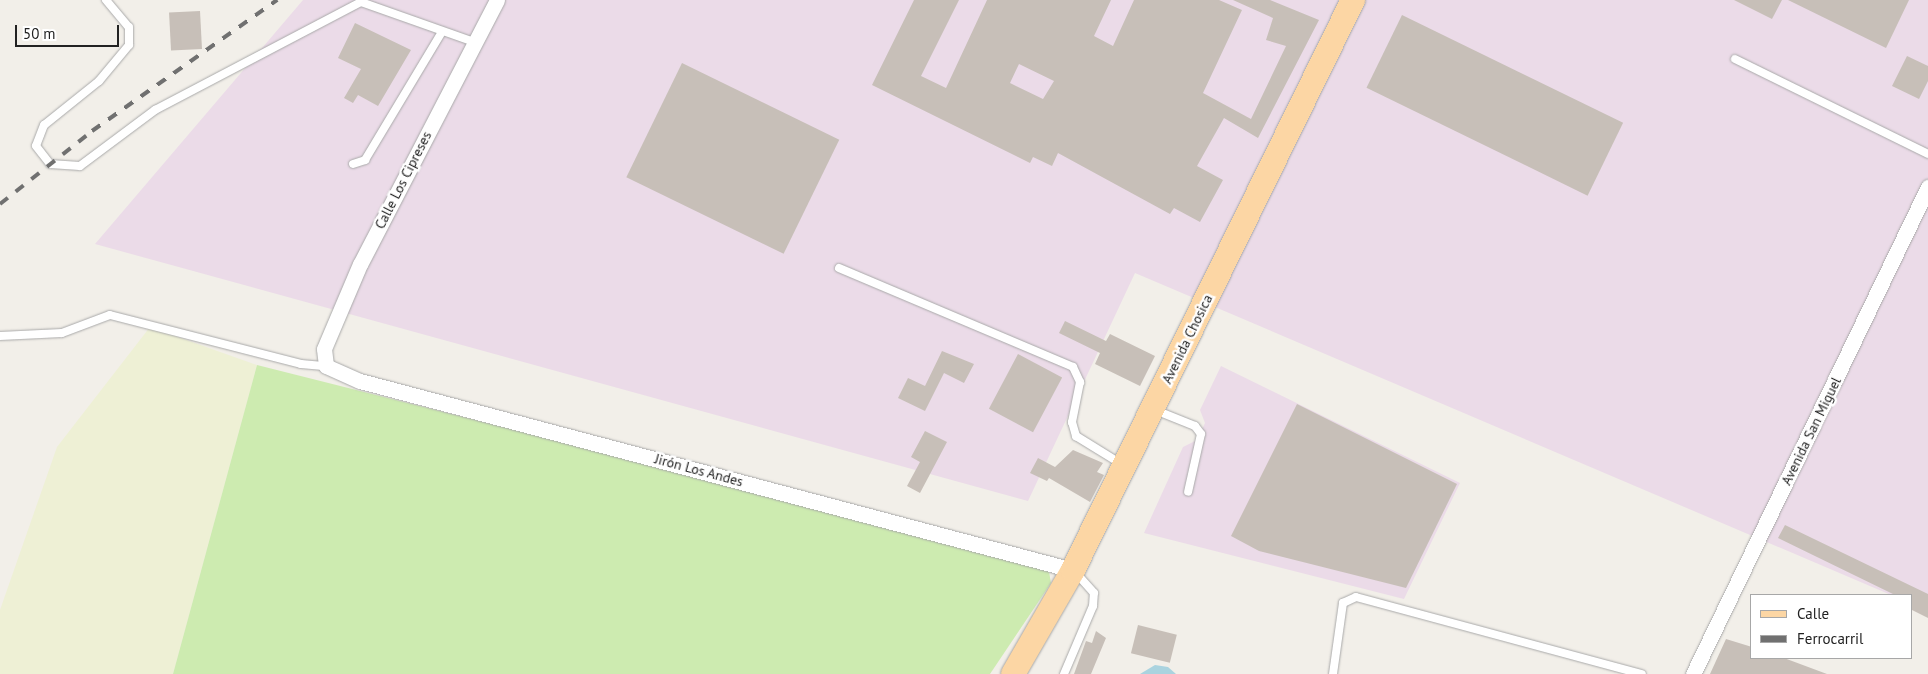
<!DOCTYPE html>
<html>
<head>
<meta charset="utf-8">
<style>
  body { margin:0 }
  #map { position:relative; width:1928px; height:674px; overflow:hidden; background:#f2efe9; font-family:"PT Sans",sans-serif }
  div>[style] { position:absolute }
  [style*='--x'] { left:calc(var(--x)*1px); top:calc(var(--y)*1px); width:calc(var(--w)*1px); rotate:calc(var(--a)*1deg) }
  .industrial>* { inset:0; background:#ebdbe8 }
  .farmland>* { inset:0; background:#eef0d5 }
  .grass>* { inset:0; background:#cdebb0 }
  .water>* { inset:0; background:#aad3df }
  .building>* { inset:0; background:#c7bfb8; transform-origin:0 0 }
  .roads { filter:drop-shadow(0 0 1px #a9a9a9) drop-shadow(0 0 1px #a9a9a9) }
  .lane>* { height:8px; margin:-4px; padding:0 4px; transform-origin:4px; border-radius:4px; background:#fff }
  .street>* { height:15px; margin:-7.5px; padding:0 7.5px; transform-origin:7.5px; border-radius:7.5px; background:#fff }
  .primary>* { height:24px; margin:-12px; padding:0 12px; transform-origin:12px; border-radius:12px; background:#fcd6a4 }
  .rail>* { height:4px; margin-top:-2px; transform-origin:0; background:repeating-linear-gradient(90deg,#707070 0 10px,transparent 0 20px) }
  span { translate:-50% -50%; white-space:nowrap; text-align:center; line-height:1.15; -webkit-text-stroke:5px #fff; paint-order:stroke }
  .street-label { font-size:14px; color:#222 }
  .legend { position:absolute; left:1750px; top:594px; width:162px; height:65px; box-sizing:border-box; background:#fff; border:1px solid #a7a7a7; margin:0; padding:6px 9px; list-style:none; font-size:15px; color:#222 }
  .legend li { display:flex; align-items:center; gap:10px; height:25px }
  .legend b { width:25px; border:1px solid #a7a7a7 }
  .scale { position:absolute; left:15px; top:25px; width:104px; height:22px; box-sizing:border-box; border:2px solid #222; border-top:0; padding-left:6px; font-size:15px; line-height:18px; white-space:nowrap; color:#222; -webkit-text-stroke:4px #fff; paint-order:stroke }
</style>
</head>
<body>
<div id="map">
  <div class="industrial">
    <i style="clip-path:polygon(303px 0,1928px 0,1928px 611px,1912px 604px,1912px 595px,1891px 595px,1135px 273px,1028px 501px,95px 244px)"></i>
    <i style="clip-path:polygon(1221px 366px,1460px 483px,1404px 599px,1144px 533px,1183px 447px,1197px 440px,1205px 423px,1200px 410px)"></i>
  </div>
  <div class="farmland">
    <i style="clip-path:polygon(150px 327px,257px 365px,173px 674px,0 674px,0 610px,57px 447px)"></i>
  </div>
  <div class="grass">
    <i style="clip-path:polygon(257px 365px,1038px 562px,1049px 572px,1051px 583px,990px 674px,173px 674px)"></i>
  </div>
  <div class="water">
    <i style="clip-path:polygon(1155px 665px,1168px 667px,1176px 674px,1140px 674px)"></i>
  </div>
  <div class="building">
    <i style="clip-path:polygon(evenodd,914px 0,959px 0,921px 76px,946px 88px,987px 0,1111px 0,1094px 36px,1113px 46px,1134px 0,1219px 0,1242px 10px,1203px 93px,1251px 119px,1286px 46px,1266px 40px,1273px 18px,1233px 0,1270px 0,1319px 20px,1258px 138px,1224px 118px,1197px 166px,1223px 180px,1200px 222px,1174px 208px,1170px 214px,1058px 153px,1052px 166px,1033px 157px,1030px 163px,872px 85px,914px 0,1019px 64px,1054px 81px,1043px 99px,1010px 83px,1019px 64px)"></i>
    <i style="clip-path:polygon(1734px 0,1782px 0,1772px 19px)"></i>
    <i style="clip-path:polygon(1788px 0,1909px 0,1886px 48px)"></i>
    <i style="left:200px;top:11px;width:38px;height:31px;rotate:87deg"></i>
    <i style="left:1402px;top:15px;width:246px;height:81px;rotate:26deg"></i>
    <i style="clip-path:polygon(355px 23px,411px 50px,378px 106px,358px 95px,353px 103px,344px 98px,361px 69px,338px 58px)"></i>
    <i style="clip-path:polygon(1907px 56px,1928px 66px,1928px 81px,1919px 99px,1892px 86px)"></i>
    <i style="left:682px;top:63px;width:175px;height:127px;rotate:26deg"></i>
    <i style="clip-path:polygon(1065px 321px,1106px 341px,1110px 334px,1155px 356px,1140px 386px,1095px 364px,1100px 353px,1059px 333px)"></i>
    <i style="clip-path:polygon(942px 351px,974px 364px,964px 383px,944px 373px,925px 411px,898px 398px,908px 378px,925px 386px)"></i>
    <i style="left:1018px;top:354px;width:50px;height:62px;rotate:28deg"></i>
    <i style="clip-path:polygon(1297px 404px,1457px 484px,1406px 588px,1259px 551px,1231px 536px)"></i>
    <i style="clip-path:polygon(925px 431px,947px 442px,920px 493px,907px 486px,920px 462px,911px 457px)"></i>
    <i style="clip-path:polygon(1073px 450px,1103px 463px,1097px 472px,1104px 475px,1090px 502px,1049px 478px,1047px 481px,1030px 473px,1038px 458px,1055px 467px)"></i>
    <i style="clip-path:polygon(1785px 525px,1928px 594px,1928px 618px,1912px 610px,1912px 595px,1895px 595px,1778px 538px)"></i>
    <i style="left:1138px;top:625px;width:40px;height:29px;rotate:14deg"></i>
    <i style="clip-path:polygon(1096px 631px,1106px 638px,1091px 674px,1074px 674px,1086px 641px,1092px 643px)"></i>
    <i style="clip-path:polygon(1726px 639px,1752px 647px,1752px 658px,1784px 658px,1827px 674px,1710px 674px)"></i>
  </div>
  <div class="roads">
    <div class="lane">
      <i style="--x:106;--y:0;--w:35;--a:50"></i>
      <i style="--x:129;--y:27;--w:18;--a:90"></i>
      <i style="--x:129;--y:45;--w:47;--a:129.8"></i>
      <i style="--x:99;--y:81;--w:70;--a:141.3"></i>
      <i style="--x:44;--y:125;--w:22;--a:111"></i>
      <i style="--x:36;--y:146;--w:23;--a:52"></i>
      <i style="--x:50;--y:164;--w:30;--a:4"></i>
      <i style="--x:80;--y:166;--w:94;--a:-36.7"></i>
      <i style="--x:155;--y:110;--w:233;--a:-27.7"></i>
      <i style="--x:361;--y:2;--w:120;--a:19.5"></i>
      <i style="--x:1735;--y:59;--w:215;--a:26.2"></i>
      <i style="--x:353;--y:164;--w:13;--a:-18"></i>
      <i style="--x:365;--y:160;--w:149;--a:-59"></i>
      <i style="--x:839;--y:268;--w:254;--a:22.9"></i>
      <i style="--x:1073;--y:367;--w:17;--a:65"></i>
      <i style="--x:1080;--y:382;--w:41;--a:101.3"></i>
      <i style="--x:1072;--y:422;--w:15;--a:74"></i>
      <i style="--x:1076;--y:436;--w:55;--a:31.7"></i>
      <i style="--x:0;--y:336;--w:62;--a:-2.8"></i>
      <i style="--x:62;--y:333;--w:51;--a:-20.6"></i>
      <i style="--x:110;--y:315;--w:197;--a:14.4"></i>
      <i style="--x:301;--y:364;--w:25;--a:5"></i>
      <i style="--x:1155;--y:410;--w:43;--a:21.8"></i>
      <i style="--x:1195;--y:426;--w:10;--a:53"></i>
      <i style="--x:1201;--y:434;--w:59;--a:102.6"></i>
      <i style="--x:1064;--y:674;--w:74;--a:-66.9"></i>
      <i style="--x:1093;--y:606;--w:13;--a:-86"></i>
      <i style="--x:1094;--y:593;--w:28;--a:-132"></i>
      <i style="--x:1333;--y:674;--w:72;--a:-82"></i>
      <i style="--x:1343;--y:603;--w:14;--a:-25"></i>
      <i style="--x:1356;--y:597;--w:296;--a:15.1"></i>
    </div>
    <div class="street">
      <i style="--x:497;--y:0;--w:297;--a:117.4"></i>
      <i style="--x:360;--y:264;--w:92;--a:113"></i>
      <i style="--x:324;--y:349;--w:17;--a:83"></i>
      <i style="--x:326;--y:366;--w:37;--a:24"></i>
      <i style="--x:360;--y:381;--w:738;--a:14.85"></i>
      <i style="--x:1693;--y:674;--w:541;--a:-64.24"></i>
    </div>
    <div class="primary">
      <i style="--x:1013;--y:674;--w:120;--a:-60"></i>
      <i style="--x:1073;--y:570;--w:635;--a:-63.84"></i>
    </div>
  </div>
  <div class="rail">
    <i style="--x:0;--y:204;--w:117;--a:-38.4"></i>
    <i style="--x:92;--y:131;--w:227;--a:-35.3"></i>
  </div>
  <div class="street-label">
    <span style="left:403px;top:180px;rotate:-63deg">Calle Los Cipreses</span>
    <span style="left:1187px;top:339px;rotate:-64deg">Avenida Chosica</span>
    <span style="left:1811px;top:431px;rotate:-64deg">Avenida San Miguel</span>
    <span style="left:699px;top:470px;rotate:15deg">Jirón Los Andes</span>
  </div>
  <ul class="legend">
  <li><b style="height:6px;background:#fcd6a4"></b>Calle</li>
  <li><b style="height:6px;background:#707070"></b>Ferrocarril</li>
  </ul>
  <div class="scale">50 m</div>
</div>
</body>
</html>
